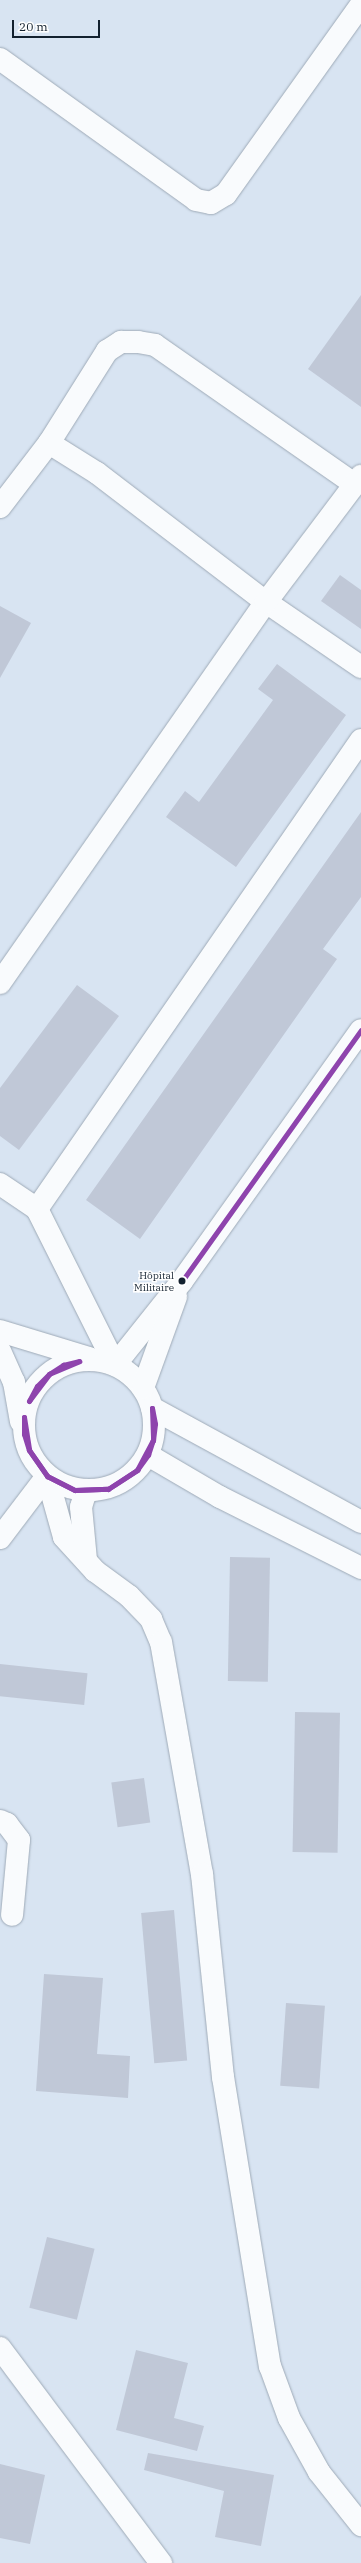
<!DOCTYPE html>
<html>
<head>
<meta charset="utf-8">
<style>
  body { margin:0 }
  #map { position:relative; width:361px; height:2563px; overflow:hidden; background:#d8e4f2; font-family:"IBM Plex Serif",serif }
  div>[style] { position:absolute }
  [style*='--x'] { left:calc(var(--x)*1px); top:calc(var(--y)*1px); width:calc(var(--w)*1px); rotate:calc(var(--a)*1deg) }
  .building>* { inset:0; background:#c0c8d7; transform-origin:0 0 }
  .roads { filter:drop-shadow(0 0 1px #9eaab7) drop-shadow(0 0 1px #9eaab7) }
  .minor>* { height:22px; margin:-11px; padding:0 11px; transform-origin:11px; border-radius:11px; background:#f9fbfd }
  .minor>.ring { margin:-11px; padding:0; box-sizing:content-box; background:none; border:22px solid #f9fbfd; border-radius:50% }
  .bus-1>* { height:5px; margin:-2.5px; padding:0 2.5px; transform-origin:2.5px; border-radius:2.5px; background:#8e44ad }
  .dots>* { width:11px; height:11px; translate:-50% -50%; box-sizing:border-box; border:2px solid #fff; border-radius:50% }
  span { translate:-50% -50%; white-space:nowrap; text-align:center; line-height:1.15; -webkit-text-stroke:3px #fff; paint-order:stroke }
  .bus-label { font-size:10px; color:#13212f }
  .right { translate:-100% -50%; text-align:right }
  .scale { position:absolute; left:12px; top:20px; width:88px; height:18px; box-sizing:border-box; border:2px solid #13212f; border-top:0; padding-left:5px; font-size:12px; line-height:14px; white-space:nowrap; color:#13212f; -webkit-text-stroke:3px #fff; paint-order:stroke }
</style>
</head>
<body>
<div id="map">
  <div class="building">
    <i style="clip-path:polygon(361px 295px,361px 407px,308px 369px)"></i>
    <i style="clip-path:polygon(340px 575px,361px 590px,361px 629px,321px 601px)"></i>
    <i style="clip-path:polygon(0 606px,31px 623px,0 678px)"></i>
    <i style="clip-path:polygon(277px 664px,346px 715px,236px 867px,166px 817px,185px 791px,199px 802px,273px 700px,258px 689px)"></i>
    <i style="clip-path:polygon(361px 812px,361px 897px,323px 949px,337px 959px,140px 1239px,86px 1200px)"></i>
    <i style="clip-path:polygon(77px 985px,119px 1016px,19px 1150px,0 1136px,0 1088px)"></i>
    <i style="left:230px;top:1557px;width:40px;height:124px;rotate:1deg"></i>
    <i style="left:0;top:1664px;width:88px;height:32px;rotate:6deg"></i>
    <i style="left:295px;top:1712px;width:45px;height:140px;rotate:1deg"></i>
    <i style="left:144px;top:1778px;width:45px;height:33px;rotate:82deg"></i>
    <i style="left:174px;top:1910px;width:151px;height:33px;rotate:85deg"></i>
    <i style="clip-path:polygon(44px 1974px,103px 1978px,97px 2054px,130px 2056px,128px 2098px,36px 2091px)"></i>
    <i style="left:286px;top:2003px;width:39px;height:83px;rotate:4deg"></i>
    <i style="left:47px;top:2237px;width:49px;height:73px;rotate:14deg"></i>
    <i style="clip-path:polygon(136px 2350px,188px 2363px,174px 2418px,204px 2426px,197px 2451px,116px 2430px)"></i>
    <i style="clip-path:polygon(148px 2453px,274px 2475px,261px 2546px,215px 2537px,224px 2491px,144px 2470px)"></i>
    <i style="clip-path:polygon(0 2464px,45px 2475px,30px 2544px,0 2538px)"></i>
  </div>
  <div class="roads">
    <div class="minor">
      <i style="--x:0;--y:59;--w:241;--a:35.7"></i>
      <i style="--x:196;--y:200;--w:15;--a:11"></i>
      <i style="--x:211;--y:203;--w:17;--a:-31"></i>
      <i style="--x:226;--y:194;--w:232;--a:-54.5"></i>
      <i style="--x:49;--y:443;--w:109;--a:-57.8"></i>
      <i style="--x:107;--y:351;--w:17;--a:-33"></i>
      <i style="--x:121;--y:342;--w:17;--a:0"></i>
      <i style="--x:138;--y:342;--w:17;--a:10"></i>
      <i style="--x:155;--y:345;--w:243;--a:34.9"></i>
      <i style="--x:0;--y:507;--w:81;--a:-52.6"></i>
      <i style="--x:49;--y:443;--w:57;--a:32"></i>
      <i style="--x:97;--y:473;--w:213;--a:37.4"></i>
      <i style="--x:266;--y:602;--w:115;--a:34.4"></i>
      <i style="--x:0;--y:983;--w:465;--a:-55.1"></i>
      <i style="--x:266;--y:602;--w:158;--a:-53"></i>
      <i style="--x:0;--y:1184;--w:45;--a:34"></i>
      <i style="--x:37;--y:1209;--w:174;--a:63.4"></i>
      <i style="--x:115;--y:1365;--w:107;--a:-51.4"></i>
      <i style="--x:182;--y:1281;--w:308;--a:-54.5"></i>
      <i style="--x:37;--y:1209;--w:570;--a:-55.36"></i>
      <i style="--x:0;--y:1331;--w:93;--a:16.9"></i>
      <i style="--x:0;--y:1351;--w:34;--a:66"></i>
      <i style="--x:14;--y:1382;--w:40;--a:80"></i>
      <i class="ring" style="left:24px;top:1360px;width:108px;height:108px"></i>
      <i style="--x:143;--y:1388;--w:97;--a:-70.1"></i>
      <i style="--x:152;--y:1408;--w:238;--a:28.6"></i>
      <i style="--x:148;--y:1455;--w:83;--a:30.3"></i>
      <i style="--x:220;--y:1497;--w:158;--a:26.7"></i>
      <i style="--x:47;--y:1476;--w:63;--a:74.4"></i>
      <i style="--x:64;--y:1537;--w:46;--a:47.6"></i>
      <i style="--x:95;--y:1571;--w:42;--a:36.3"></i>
      <i style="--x:129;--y:1596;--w:32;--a:46"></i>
      <i style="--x:151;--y:1619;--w:25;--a:67"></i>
      <i style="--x:161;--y:1642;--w:236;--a:80"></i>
      <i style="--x:202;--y:1874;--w:204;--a:84.1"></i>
      <i style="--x:223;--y:2077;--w:293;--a:80.8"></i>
      <i style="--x:270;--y:2366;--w:55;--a:69.9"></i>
      <i style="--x:289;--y:2418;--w:62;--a:60.9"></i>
      <i style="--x:319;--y:2472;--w:68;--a:51.6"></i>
      <i style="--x:0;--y:1538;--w:78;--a:-52.8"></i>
      <i style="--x:86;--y:1560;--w:53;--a:-95.4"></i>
      <i style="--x:81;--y:1507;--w:14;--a:-73"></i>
      <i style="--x:85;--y:1494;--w:6;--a:-31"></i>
      <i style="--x:0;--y:1821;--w:8;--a:23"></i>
      <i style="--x:7;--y:1824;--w:20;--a:53"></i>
      <i style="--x:19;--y:1840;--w:75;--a:95.3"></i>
      <i style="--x:0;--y:2348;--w:269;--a:53.2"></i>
    </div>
  </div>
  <div class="bus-1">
    <i style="--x:182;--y:1281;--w:308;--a:-54.5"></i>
    <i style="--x:49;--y:1374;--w:17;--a:-33"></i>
    <i style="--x:63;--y:1365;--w:16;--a:-14"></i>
    <i style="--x:49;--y:1374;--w:33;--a:-23"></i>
    <i style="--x:29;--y:1401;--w:17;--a:-62"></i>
    <i style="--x:37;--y:1386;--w:17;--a:-45"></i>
    <i style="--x:29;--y:1401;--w:34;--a:-53"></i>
    <i style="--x:152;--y:1408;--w:16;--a:79"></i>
    <i style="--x:155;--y:1424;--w:16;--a:97"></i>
    <i style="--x:152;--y:1408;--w:32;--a:88"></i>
    <i style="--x:24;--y:1417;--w:33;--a:81"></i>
    <i style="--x:24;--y:1417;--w:17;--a:90"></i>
    <i style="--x:24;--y:1434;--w:17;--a:73"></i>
    <i style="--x:29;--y:1450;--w:32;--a:55"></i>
    <i style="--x:29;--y:1450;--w:32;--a:55"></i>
    <i style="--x:137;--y:1470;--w:34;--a:-62"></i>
    <i style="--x:137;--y:1470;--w:19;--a:-54"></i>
    <i style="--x:148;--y:1455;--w:16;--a:-72"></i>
    <i style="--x:47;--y:1476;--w:31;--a:27"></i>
    <i style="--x:47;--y:1476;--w:31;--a:27"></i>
    <i style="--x:108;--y:1489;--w:35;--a:-33"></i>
    <i style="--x:108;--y:1489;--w:35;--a:-33"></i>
    <i style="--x:75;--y:1490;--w:33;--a:-2"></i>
    <i style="--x:75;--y:1490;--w:33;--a:-2"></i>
  </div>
  <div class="dots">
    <i style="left:182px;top:1281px;background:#13212f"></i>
  </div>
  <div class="bus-label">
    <span class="right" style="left:174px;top:1281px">Hôpital<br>Militaire</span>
  </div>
  <div class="scale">20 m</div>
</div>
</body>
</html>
